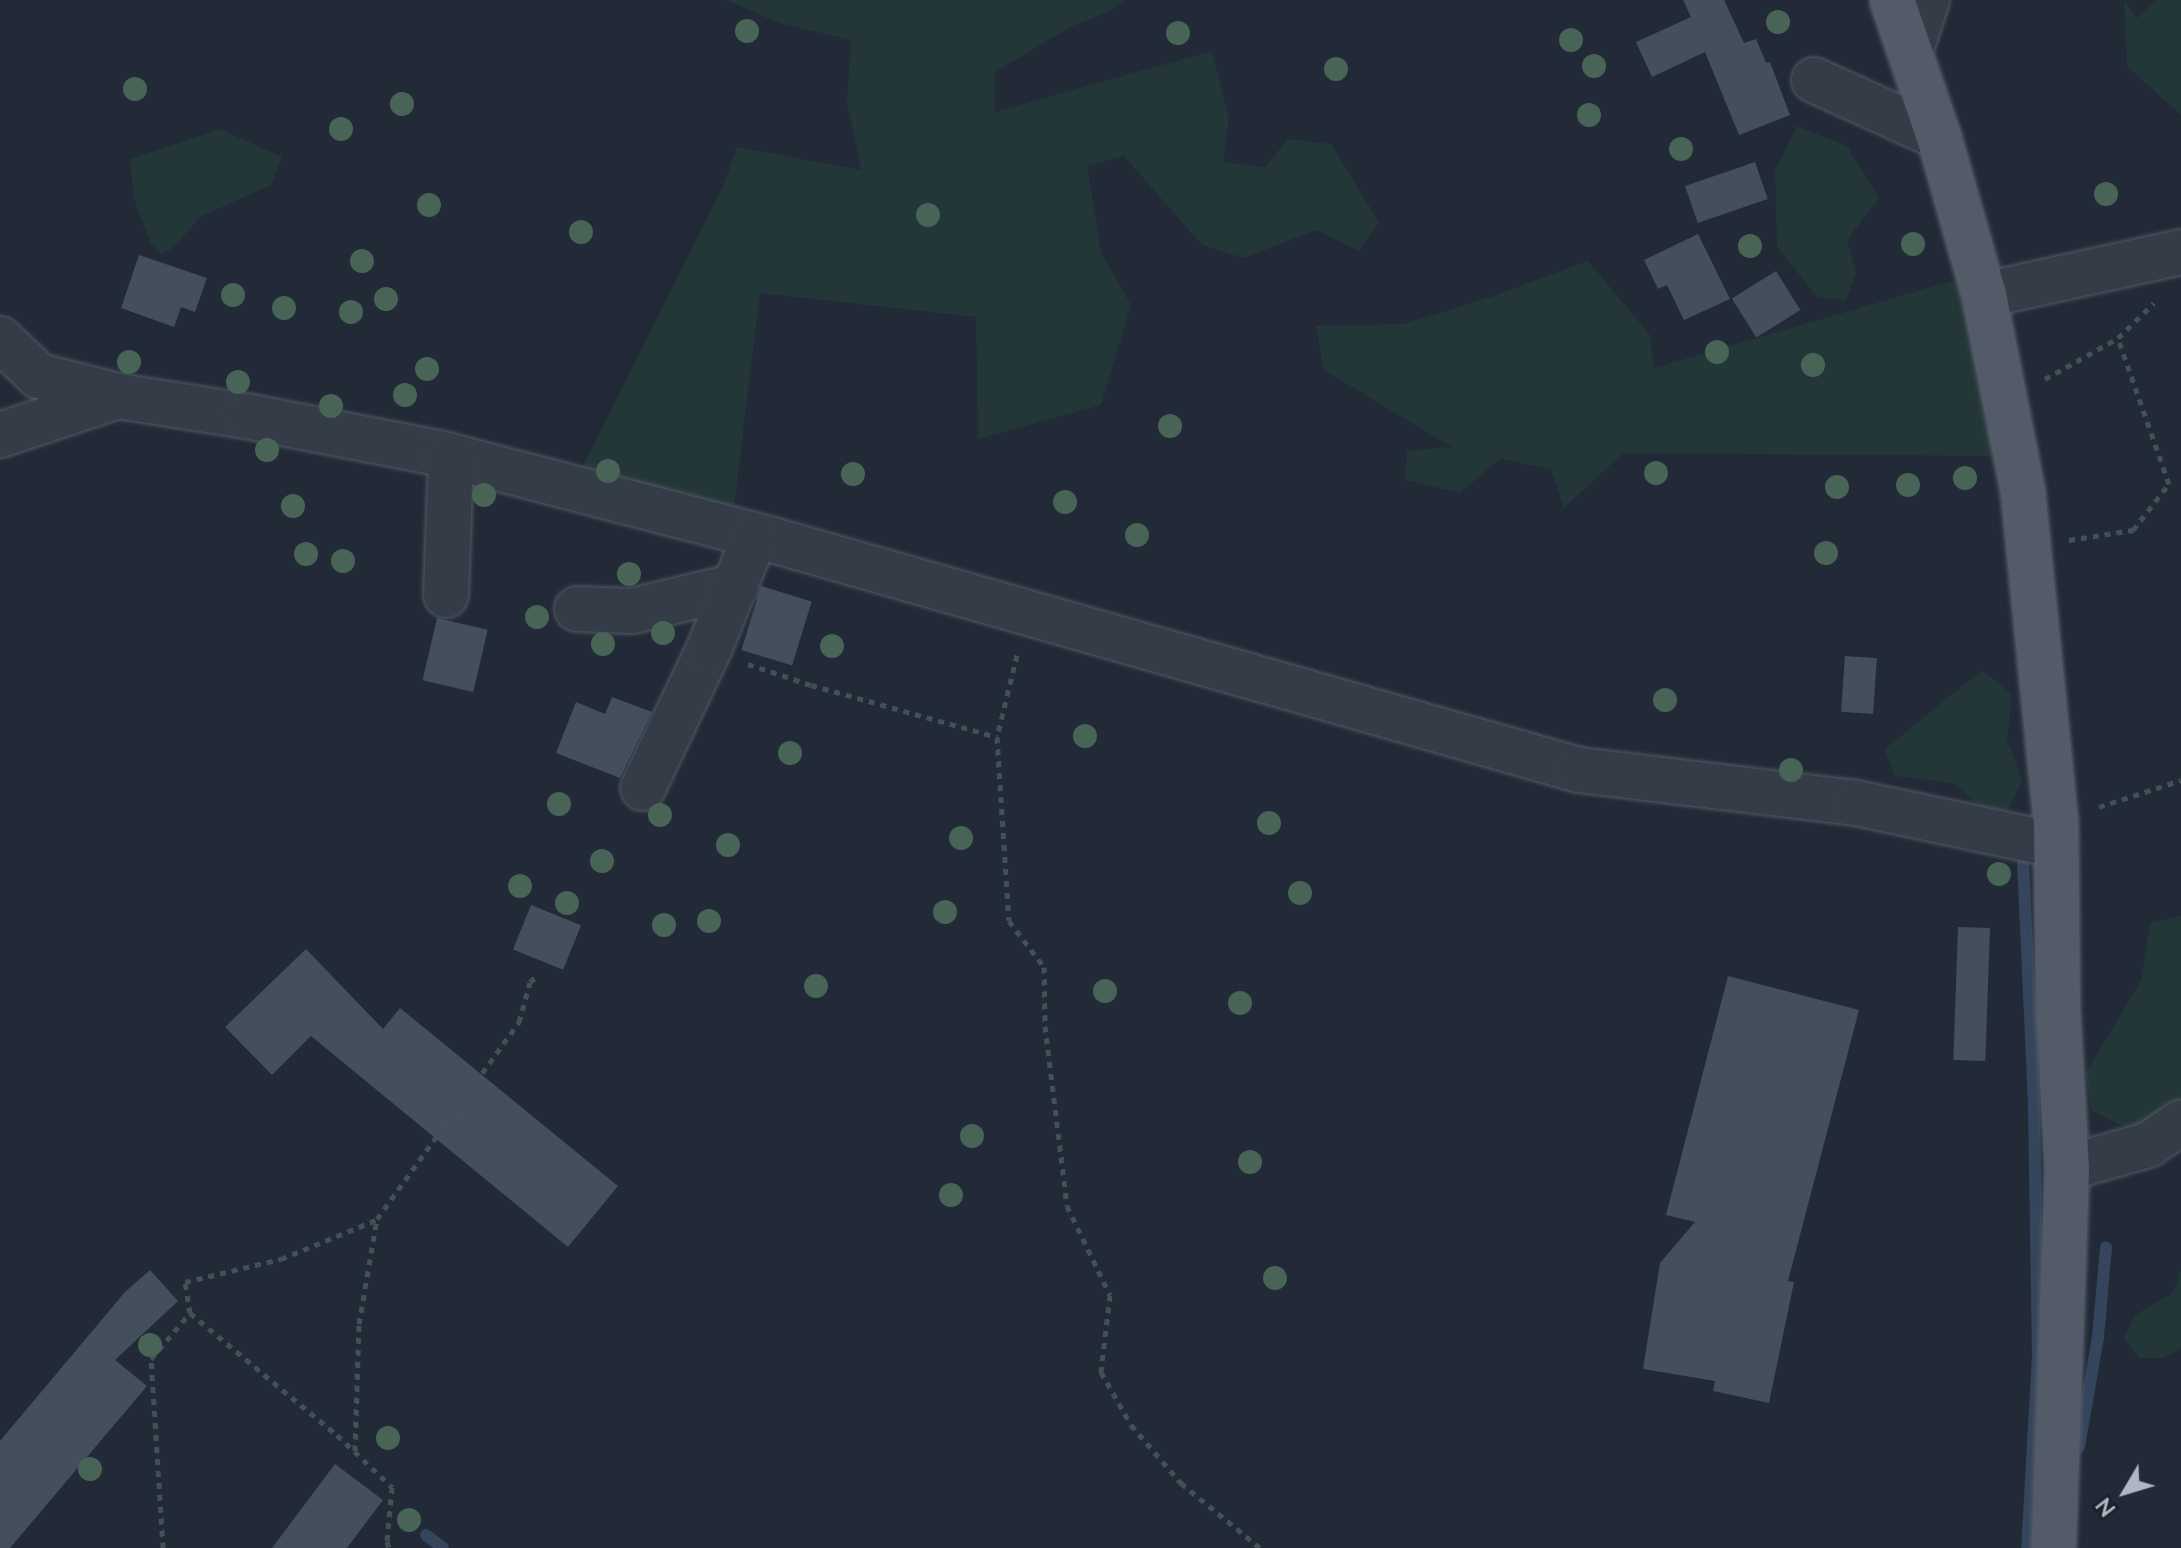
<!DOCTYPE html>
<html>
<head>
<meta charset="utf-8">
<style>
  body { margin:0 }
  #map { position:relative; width:2181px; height:1548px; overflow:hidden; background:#212a36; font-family:"Nunito Sans",sans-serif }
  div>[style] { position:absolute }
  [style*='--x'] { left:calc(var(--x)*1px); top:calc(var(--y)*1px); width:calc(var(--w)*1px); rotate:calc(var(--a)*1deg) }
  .green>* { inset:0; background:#243738 }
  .stream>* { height:12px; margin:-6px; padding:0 6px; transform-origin:6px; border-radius:6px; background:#35455d }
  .building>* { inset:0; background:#444f5e; transform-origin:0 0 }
  .path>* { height:5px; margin-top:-2.5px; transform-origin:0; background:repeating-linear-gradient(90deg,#405255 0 6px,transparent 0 12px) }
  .roads { filter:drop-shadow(0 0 2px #525965) drop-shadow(0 0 2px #525965) }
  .minor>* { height:44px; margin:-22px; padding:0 22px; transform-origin:22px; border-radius:22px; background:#343c47 }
  .major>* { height:44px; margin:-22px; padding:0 22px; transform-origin:22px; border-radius:22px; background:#525b67 }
  .trees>* { width:24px; height:24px; margin:-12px; border-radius:50%; background:#486457 }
  span { translate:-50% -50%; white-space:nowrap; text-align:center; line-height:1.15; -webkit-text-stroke:7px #1a212b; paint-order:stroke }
  .north { position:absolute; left:2085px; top:1452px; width:80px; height:80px; -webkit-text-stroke:6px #1a212b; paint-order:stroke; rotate:232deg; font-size:22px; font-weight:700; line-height:32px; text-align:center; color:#afb6c4 }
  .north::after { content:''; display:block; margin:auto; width:28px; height:36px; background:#afb6c4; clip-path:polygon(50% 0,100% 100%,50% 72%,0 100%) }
</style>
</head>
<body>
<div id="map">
  <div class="green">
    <i style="clip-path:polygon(726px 0,1125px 0,1106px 13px,1072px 26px,995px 72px,995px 112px,1212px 51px,1229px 119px,1223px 162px,1265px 167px,1288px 139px,1331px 144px,1379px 222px,1359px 251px,1316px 230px,1243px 258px,1201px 244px,1124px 156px,1087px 166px,1101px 253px,1131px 305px,1101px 405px,978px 439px,976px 317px,760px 293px,733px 515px,579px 474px,725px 182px,737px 147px,861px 170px,847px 102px,851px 40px,779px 23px)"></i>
    <i style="clip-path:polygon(2124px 0,2137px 18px,2156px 0,2181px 0,2181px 115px,2127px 66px)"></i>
    <i style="clip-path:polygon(1797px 126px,1847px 146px,1879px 198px,1847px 240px,1856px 273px,1846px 300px,1818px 298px,1777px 247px,1775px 171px)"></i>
    <i style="clip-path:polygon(220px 129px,282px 157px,271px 185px,200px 217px,174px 247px,162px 254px,151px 244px,134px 199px,130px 159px)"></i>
    <i style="clip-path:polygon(1588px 261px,1650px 335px,1654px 368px,1959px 279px,1996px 456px,1623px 453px,1564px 508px,1551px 469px,1500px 459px,1460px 493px,1405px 480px,1407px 451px,1452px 447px,1324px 370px,1316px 326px,1404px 324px,1494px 296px)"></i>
    <i style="clip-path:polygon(1982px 670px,2012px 694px,2007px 739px,2022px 781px,2008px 810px,1984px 810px,1953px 783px,1895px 776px,1885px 749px)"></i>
    <i style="clip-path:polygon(2181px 916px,2181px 1110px,2140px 1135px,2091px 1110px,2086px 1073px,2141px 980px,2150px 923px)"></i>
    <i style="clip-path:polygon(2181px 1269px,2181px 1348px,2163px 1358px,2139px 1358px,2124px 1339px,2135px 1315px,2174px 1292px)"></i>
  </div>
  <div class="stream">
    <i style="--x:2023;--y:861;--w:245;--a:87.4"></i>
    <i style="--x:2034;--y:1106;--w:248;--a:89.1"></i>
    <i style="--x:2038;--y:1354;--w:194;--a:93.2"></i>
    <i style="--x:2079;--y:1447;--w:112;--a:-80.2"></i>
    <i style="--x:2098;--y:1337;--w:90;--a:-84.9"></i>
    <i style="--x:426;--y:1535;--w:21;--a:37"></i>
  </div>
  <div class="building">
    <i style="clip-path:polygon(1683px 0,1724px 0,1744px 43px,1756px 39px,1766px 63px,1770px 62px,1790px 115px,1739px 135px,1705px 52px,1652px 77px,1636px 42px,1691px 17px)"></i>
    <i style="left:1755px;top:162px;width:39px;height:74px;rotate:71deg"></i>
    <i style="clip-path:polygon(1698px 234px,1730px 299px,1684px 320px,1667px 285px,1658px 289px,1644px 260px)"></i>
    <i style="clip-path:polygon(139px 255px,207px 278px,195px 312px,181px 307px,174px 327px,121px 308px)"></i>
    <i style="left:1776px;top:271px;width:46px;height:52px;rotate:58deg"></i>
    <i style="left:761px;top:586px;width:53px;height:67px;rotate:17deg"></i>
    <i style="left:437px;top:618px;width:52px;height:64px;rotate:13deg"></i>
    <i style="left:1845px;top:656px;width:32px;height:56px;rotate:4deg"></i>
    <i style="clip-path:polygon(612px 697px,652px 712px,620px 778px,556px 753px,576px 702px,605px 714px)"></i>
    <i style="left:531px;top:905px;width:54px;height:48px;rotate:22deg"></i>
    <i style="left:1958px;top:927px;width:32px;height:133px;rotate:2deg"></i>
    <i style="clip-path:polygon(306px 949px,383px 1029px,400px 1008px,618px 1186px,568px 1247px,311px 1036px,272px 1075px,225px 1027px)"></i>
    <i style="clip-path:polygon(1728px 976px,1859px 1010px,1788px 1281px,1794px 1282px,1769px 1403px,1713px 1391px,1715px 1381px,1643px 1369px,1660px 1263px,1695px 1222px,1666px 1215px)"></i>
    <i style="clip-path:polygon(150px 1270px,178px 1301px,115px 1360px,147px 1386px,10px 1548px,0 1548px,0 1441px,125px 1292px)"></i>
    <i style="clip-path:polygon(335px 1464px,383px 1500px,347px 1548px,272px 1548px)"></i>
  </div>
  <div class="path">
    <i style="--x:2045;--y:379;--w:84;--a:-29.3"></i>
    <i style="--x:2118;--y:338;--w:50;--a:-44.2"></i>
    <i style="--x:2069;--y:540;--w:65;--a:-8.9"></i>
    <i style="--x:2133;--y:530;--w:58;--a:-52"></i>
    <i style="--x:2169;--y:484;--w:155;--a:-109.3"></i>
    <i style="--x:1017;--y:655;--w:84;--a:103.7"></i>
    <i style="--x:997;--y:737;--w:184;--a:86.3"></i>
    <i style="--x:1009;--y:921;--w:58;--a:52.7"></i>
    <i style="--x:1044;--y:967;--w:59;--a:89"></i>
    <i style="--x:1045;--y:1026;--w:181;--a:83"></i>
    <i style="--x:1067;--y:1206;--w:99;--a:64.2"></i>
    <i style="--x:1110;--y:1295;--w:78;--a:96.7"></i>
    <i style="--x:1101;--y:1372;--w:61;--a:60.5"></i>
    <i style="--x:1131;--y:1425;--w:77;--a:49.2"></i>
    <i style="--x:1181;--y:1483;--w:102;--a:39.4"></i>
    <i style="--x:748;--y:664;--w:66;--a:18.4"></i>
    <i style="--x:811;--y:685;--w:193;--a:15.6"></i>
    <i style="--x:2099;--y:807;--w:86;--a:-18.2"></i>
    <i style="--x:190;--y:1313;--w:31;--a:-99"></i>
    <i style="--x:185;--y:1282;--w:99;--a:-13.5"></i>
    <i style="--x:281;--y:1259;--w:103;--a:-22.3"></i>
    <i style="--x:355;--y:1451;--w:127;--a:-88.2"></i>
    <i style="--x:359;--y:1324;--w:107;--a:-80.3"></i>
    <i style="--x:377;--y:1219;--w:243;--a:-54.2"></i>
    <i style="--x:519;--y:1022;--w:41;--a:-74.6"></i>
    <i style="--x:530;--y:982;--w:9;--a:-41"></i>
    <i style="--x:163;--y:1548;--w:189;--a:-93.6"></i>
    <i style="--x:151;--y:1359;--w:60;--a:-49.7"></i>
    <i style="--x:190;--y:1313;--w:191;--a:39.7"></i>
    <i style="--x:337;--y:1435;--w:76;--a:43.4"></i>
    <i style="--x:392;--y:1487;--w:54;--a:95.3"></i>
    <i style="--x:387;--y:1541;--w:7;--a:74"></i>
  </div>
  <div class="roads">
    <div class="minor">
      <i style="--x:1910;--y:52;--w:55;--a:-71.9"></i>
      <i style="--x:1814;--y:80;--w:137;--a:24.5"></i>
      <i style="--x:1984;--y:295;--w:202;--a:-12.3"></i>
      <i style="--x:0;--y:339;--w:54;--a:43.5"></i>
      <i style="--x:39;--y:376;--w:81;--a:14.2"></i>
      <i style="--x:0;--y:435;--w:124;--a:-18.3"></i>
      <i style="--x:118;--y:396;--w:130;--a:8.9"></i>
      <i style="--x:246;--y:416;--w:197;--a:10.9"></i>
      <i style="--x:439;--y:453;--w:348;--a:14.6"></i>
      <i style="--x:776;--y:541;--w:835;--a:15.92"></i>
      <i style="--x:1579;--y:770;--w:279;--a:6.8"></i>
      <i style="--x:1856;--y:803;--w:204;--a:11.9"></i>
      <i style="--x:446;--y:595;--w:139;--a:-87.9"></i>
      <i style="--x:577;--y:609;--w:55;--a:2.1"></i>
      <i style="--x:632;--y:611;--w:107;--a:-13.5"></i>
      <i style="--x:643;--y:788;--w:154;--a:-64.6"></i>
      <i style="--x:709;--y:649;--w:122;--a:-67.8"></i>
      <i style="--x:2067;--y:1168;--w:84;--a:-15.9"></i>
      <i style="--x:2148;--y:1145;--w:40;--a:-34"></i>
    </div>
    <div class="major">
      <i style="--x:1892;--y:0;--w:145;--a:71.1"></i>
      <i style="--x:1939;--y:137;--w:164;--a:74.1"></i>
      <i style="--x:1984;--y:295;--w:201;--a:78.8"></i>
      <i style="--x:2023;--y:492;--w:330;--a:84.3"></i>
      <i style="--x:2056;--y:820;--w:189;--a:89.4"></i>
      <i style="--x:2058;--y:1009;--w:159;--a:86.8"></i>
      <i style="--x:2067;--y:1168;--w:380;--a:92"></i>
    </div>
  </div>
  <div class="trees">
    <i style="left:1778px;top:22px"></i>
    <i style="left:747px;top:31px"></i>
    <i style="left:1178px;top:33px"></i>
    <i style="left:1571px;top:40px"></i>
    <i style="left:1594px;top:66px"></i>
    <i style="left:1336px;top:69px"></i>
    <i style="left:135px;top:89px"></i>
    <i style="left:402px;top:104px"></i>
    <i style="left:1589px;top:115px"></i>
    <i style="left:341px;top:129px"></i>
    <i style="left:1681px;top:149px"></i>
    <i style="left:2106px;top:194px"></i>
    <i style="left:429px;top:205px"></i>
    <i style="left:928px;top:215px"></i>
    <i style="left:581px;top:232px"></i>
    <i style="left:1913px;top:244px"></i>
    <i style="left:1750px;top:246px"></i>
    <i style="left:362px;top:261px"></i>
    <i style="left:233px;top:295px"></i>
    <i style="left:386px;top:299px"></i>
    <i style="left:284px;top:308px"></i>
    <i style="left:351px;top:312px"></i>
    <i style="left:1717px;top:352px"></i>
    <i style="left:129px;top:362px"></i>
    <i style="left:1813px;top:365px"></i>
    <i style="left:427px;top:369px"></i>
    <i style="left:238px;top:382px"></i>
    <i style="left:405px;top:395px"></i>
    <i style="left:331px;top:406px"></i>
    <i style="left:1170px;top:426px"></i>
    <i style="left:267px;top:450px"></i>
    <i style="left:608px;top:471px"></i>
    <i style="left:1656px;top:473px"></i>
    <i style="left:853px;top:474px"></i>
    <i style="left:1965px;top:478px"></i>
    <i style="left:1908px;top:485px"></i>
    <i style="left:1837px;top:487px"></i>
    <i style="left:484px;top:495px"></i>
    <i style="left:1065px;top:502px"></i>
    <i style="left:293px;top:506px"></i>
    <i style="left:1137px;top:535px"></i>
    <i style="left:1826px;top:553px"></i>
    <i style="left:306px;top:554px"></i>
    <i style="left:343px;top:561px"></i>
    <i style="left:629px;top:574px"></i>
    <i style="left:537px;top:617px"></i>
    <i style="left:663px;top:633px"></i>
    <i style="left:603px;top:644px"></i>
    <i style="left:832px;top:646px"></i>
    <i style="left:1665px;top:700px"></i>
    <i style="left:1085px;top:736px"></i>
    <i style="left:790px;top:753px"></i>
    <i style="left:1791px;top:770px"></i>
    <i style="left:559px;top:804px"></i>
    <i style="left:660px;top:815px"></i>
    <i style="left:1269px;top:823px"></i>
    <i style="left:961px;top:838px"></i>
    <i style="left:728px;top:845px"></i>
    <i style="left:602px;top:861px"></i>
    <i style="left:1999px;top:874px"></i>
    <i style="left:520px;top:886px"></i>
    <i style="left:1300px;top:893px"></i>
    <i style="left:567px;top:903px"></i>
    <i style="left:945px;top:912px"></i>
    <i style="left:709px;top:921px"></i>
    <i style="left:664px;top:925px"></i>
    <i style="left:816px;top:986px"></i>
    <i style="left:1105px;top:991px"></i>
    <i style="left:1240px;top:1003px"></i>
    <i style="left:972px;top:1136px"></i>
    <i style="left:1250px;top:1162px"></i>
    <i style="left:951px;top:1195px"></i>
    <i style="left:1275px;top:1278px"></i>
    <i style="left:150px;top:1345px"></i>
    <i style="left:388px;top:1438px"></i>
    <i style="left:90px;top:1469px"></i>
    <i style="left:409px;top:1520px"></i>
  </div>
  <div class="north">N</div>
</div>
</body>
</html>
